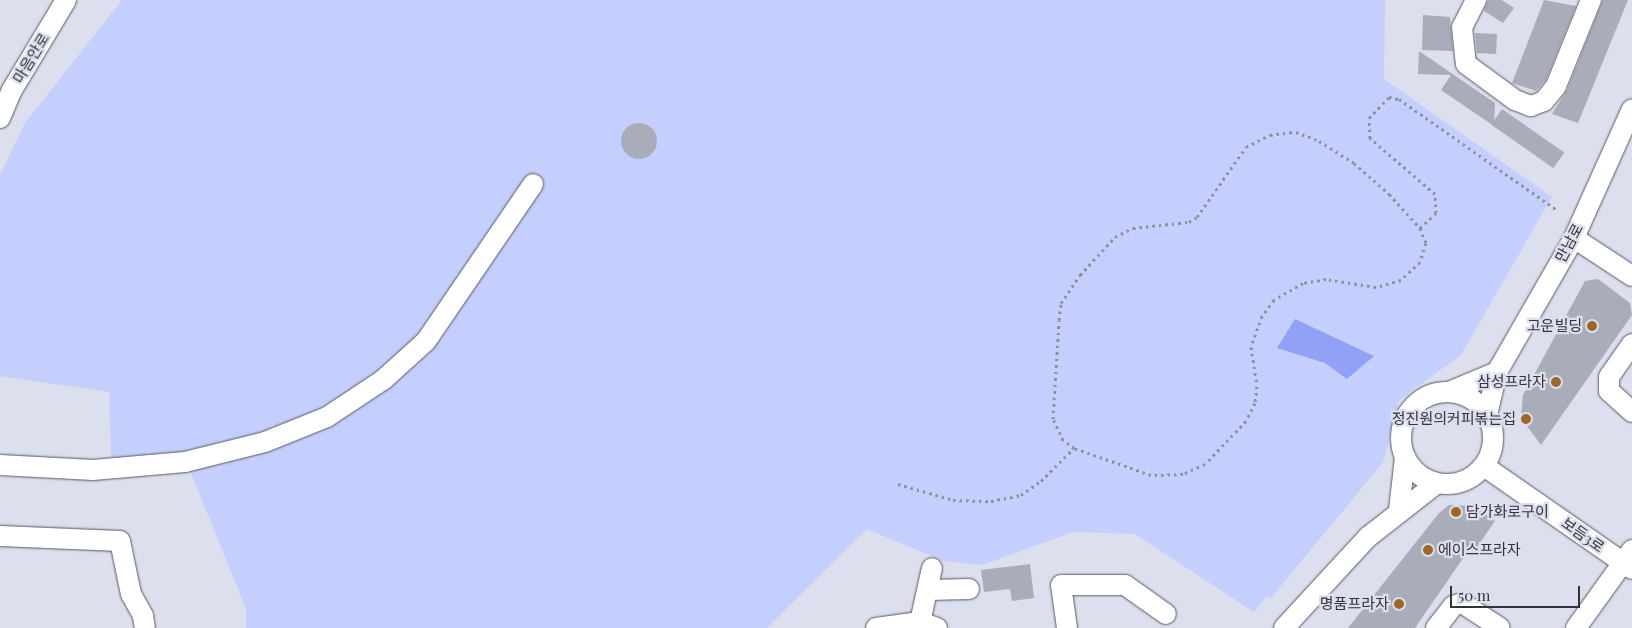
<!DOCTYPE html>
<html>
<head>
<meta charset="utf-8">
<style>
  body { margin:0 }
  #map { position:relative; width:1632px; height:628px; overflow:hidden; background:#dcdfed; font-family:"Playfair Display","Noto Sans KR",serif }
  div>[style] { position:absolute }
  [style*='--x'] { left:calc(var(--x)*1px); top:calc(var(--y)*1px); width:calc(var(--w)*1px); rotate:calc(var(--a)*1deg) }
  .green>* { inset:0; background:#c5cffd }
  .water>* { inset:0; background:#91a1f6 }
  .building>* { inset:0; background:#a9acb9; transform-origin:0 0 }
  .round { border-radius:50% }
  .path>* { height:3px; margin-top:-1.5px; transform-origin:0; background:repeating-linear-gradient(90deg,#8e909a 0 2.5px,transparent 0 6.5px) }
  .roads { filter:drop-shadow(0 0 1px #565964) drop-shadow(0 0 1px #565964) }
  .minor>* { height:20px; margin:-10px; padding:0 10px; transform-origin:10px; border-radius:10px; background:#fff }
  .minor>.ring { margin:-10px; padding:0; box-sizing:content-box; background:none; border:20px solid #fff; border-radius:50% }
  .dots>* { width:14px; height:14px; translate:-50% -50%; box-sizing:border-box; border:2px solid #dcdfed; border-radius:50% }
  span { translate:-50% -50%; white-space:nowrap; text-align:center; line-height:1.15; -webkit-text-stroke:4.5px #dcdfed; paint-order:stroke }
  .street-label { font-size:15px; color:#333439 }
  .poi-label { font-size:15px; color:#333439 }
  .right { translate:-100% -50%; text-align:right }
  .left { translate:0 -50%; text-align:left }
  .scale { position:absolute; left:1450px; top:586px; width:130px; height:22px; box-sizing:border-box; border:2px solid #333439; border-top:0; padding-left:6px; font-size:15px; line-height:18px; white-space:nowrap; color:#333439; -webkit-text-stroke:4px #dcdfed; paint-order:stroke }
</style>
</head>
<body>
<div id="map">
  <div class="green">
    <i style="clip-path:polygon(122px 0,1385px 0,1384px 79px,1552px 197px,1461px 355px,1399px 400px,1384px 461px,1271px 598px,1267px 596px,1254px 612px,1135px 534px,1073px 532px,982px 565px,943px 561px,867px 529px,767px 628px,246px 628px,246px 609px,184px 456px,111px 458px,109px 392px,0 376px,0 175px,25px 123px)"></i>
  </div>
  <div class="water">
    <i style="clip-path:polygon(1295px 319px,1374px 356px,1347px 379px,1325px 363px,1277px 348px)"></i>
  </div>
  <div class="building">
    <i style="clip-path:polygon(1488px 0,1502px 0,1514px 8px,1503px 23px,1484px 11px)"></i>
    <i style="clip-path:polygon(1544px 0,1576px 6px,1546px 80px,1536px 91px,1512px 83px)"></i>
    <i style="clip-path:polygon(1603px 0,1628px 0,1578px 123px,1552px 114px,1567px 90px)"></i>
    <i style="clip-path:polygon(1423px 15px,1450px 17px,1453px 51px,1422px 50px)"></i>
    <i style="clip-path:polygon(1475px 33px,1497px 34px,1496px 54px,1477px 53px)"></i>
    <i style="clip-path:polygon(1419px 51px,1495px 103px,1494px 126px,1441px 90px,1451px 75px,1418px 74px)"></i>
    <i style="left:1502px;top:109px;width:76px;height:19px;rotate:35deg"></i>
    <i class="round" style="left:621px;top:123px;width:36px;height:36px"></i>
    <i style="clip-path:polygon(1598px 279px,1630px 303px,1632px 315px,1541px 445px,1521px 418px,1523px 395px,1585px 281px)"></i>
    <i style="clip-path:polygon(1449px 505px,1474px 506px,1495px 521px,1470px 557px,1466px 554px,1415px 628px,1348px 628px,1439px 513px)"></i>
    <i style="clip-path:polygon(1030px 564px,1034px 598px,1012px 601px,1010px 589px,984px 592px,981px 570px)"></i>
  </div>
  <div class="path">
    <i style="--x:1296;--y:132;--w:25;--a:21"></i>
    <i style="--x:1319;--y:141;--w:41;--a:32.2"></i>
    <i style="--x:1354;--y:163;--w:47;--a:41.5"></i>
    <i style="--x:1389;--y:194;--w:46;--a:47.6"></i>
    <i style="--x:1420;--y:228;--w:16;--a:68"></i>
    <i style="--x:1426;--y:243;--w:20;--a:108"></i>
    <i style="--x:1420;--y:262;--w:26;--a:137"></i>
    <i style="--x:1401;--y:280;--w:26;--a:164"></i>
    <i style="--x:1376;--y:287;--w:51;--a:-170.9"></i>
    <i style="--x:1326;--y:279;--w:23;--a:170"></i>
    <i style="--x:1303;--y:283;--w:34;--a:150"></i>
    <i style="--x:1274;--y:300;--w:20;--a:127"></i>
    <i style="--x:1262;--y:316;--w:33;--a:110"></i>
    <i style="--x:1251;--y:347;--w:39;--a:81"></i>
    <i style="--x:1257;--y:386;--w:17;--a:97"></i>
    <i style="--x:1255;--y:403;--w:20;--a:117"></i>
    <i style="--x:1246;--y:421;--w:59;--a:133.6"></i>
    <i style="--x:1205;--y:464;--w:24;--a:156"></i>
    <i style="--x:1183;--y:474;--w:32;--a:178"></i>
    <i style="--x:1151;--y:475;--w:82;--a:-160.7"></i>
    <i style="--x:1074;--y:448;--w:14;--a:-144"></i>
    <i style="--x:1063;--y:440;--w:23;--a:-115"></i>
    <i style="--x:1053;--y:419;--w:99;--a:-86.5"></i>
    <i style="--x:1059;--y:320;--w:17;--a:-83"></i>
    <i style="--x:1061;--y:303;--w:34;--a:-56"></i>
    <i style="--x:1080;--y:275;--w:52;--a:-47.4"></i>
    <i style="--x:1115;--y:237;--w:20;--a:-27"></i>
    <i style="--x:1133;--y:228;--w:56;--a:-6.1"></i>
    <i style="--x:1189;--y:222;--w:9;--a:-32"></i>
    <i style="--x:1197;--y:217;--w:85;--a:-55"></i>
    <i style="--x:1246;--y:147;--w:27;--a:-27"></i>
    <i style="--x:1270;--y:135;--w:26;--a:-7"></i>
    <i style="--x:1420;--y:228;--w:22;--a:-43"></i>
    <i style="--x:1436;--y:213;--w:19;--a:-93"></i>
    <i style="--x:1435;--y:194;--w:86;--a:-139.3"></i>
    <i style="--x:1370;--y:138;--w:20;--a:-93"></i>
    <i style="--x:1369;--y:118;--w:29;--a:-46"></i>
    <i style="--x:1389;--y:97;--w:10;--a:11"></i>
    <i style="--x:1399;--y:99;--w:193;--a:35.1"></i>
    <i style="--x:898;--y:484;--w:57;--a:16.2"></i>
    <i style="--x:953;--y:500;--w:38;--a:2"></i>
    <i style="--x:991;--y:501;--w:31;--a:-11"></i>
    <i style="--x:1021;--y:495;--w:24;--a:-35"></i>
    <i style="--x:1041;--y:481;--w:47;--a:-45"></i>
  </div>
  <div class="roads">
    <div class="minor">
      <i style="--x:1476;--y:0;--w:30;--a:117"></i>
      <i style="--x:1462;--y:27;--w:37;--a:84"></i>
      <i style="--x:1466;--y:64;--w:61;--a:36.3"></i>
      <i style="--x:1515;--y:100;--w:17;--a:21"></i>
      <i style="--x:1531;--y:106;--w:14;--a:-21"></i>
      <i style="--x:1544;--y:101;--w:19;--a:-51"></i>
      <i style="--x:1556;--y:86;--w:93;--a:-67.9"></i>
      <i style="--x:0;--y:118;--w:30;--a:-67"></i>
      <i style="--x:12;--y:90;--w:105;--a:-59"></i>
      <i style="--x:1574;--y:238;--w:69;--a:33.2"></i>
      <i style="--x:1632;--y:344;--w:40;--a:124.9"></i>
      <i style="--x:1609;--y:377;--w:14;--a:90"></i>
      <i style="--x:1609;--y:391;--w:31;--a:42"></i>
      <i style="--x:1449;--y:392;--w:52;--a:-22.6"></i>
      <i class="ring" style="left:1401px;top:392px;width:72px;height:72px"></i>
      <i style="--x:1487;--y:415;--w:44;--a:-76.9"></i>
      <i style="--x:1497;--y:372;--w:155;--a:-60.1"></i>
      <i style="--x:1574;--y:238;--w:141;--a:-65.8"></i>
      <i style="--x:0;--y:465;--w:93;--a:3.1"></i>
      <i style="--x:93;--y:470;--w:92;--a:-5"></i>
      <i style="--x:185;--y:462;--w:82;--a:-14"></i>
      <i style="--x:265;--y:442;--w:67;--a:-22"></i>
      <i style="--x:327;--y:417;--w:67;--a:-33.5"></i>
      <i style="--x:383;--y:380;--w:58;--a:-42.2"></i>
      <i style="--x:426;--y:341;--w:190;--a:-55.7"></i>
      <i style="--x:1484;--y:466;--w:180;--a:34.8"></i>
      <i style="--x:1399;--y:510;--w:53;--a:-83.5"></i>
      <i style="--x:0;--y:536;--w:120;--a:2.4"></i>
      <i style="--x:120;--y:541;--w:54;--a:78.3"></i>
      <i style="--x:131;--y:594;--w:25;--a:61"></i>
      <i style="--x:143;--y:616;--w:12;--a:81"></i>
      <i style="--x:928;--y:590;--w:41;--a:-1.4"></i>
      <i style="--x:920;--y:622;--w:55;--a:-77.5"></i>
      <i style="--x:876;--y:628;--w:44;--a:-7.8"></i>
      <i style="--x:920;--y:622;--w:18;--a:19"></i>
      <i style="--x:1067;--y:628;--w:43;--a:-97.9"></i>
      <i style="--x:1061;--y:585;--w:64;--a:0"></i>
      <i style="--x:1125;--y:585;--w:50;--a:35.3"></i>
      <i style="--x:1284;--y:628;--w:124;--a:-47.3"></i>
      <i style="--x:1368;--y:537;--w:88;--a:-38"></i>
      <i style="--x:1436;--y:628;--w:28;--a:-52"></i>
      <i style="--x:1453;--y:606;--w:9;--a:-18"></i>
      <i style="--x:1462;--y:603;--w:45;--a:33.3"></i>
      <i style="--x:1576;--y:628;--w:96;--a:-54.3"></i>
    </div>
  </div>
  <div class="dots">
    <i style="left:1592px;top:326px;background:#a06625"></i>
    <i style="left:1556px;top:382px;background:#a06625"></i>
    <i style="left:1526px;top:419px;background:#a06625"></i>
    <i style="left:1456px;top:512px;background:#a06625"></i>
    <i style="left:1428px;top:550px;background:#a06625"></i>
    <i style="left:1399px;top:604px;background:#a06625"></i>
  </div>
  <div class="street-label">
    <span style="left:31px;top:58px;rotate:-59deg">마음안로</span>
    <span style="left:1569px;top:243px;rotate:-62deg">만남로</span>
    <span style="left:1583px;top:535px;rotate:35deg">보듬3로</span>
  </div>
  <div class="poi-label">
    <span class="right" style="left:1582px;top:326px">고운빌딩</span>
    <span class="right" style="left:1546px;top:382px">삼성프라자</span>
    <span class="right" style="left:1516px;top:419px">정진원의커피볶는집</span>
    <span class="left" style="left:1466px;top:512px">담가화로구이</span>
    <span class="left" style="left:1438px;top:550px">에이스프라자</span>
    <span class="right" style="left:1389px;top:604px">명품프라자</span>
  </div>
  <div class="scale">50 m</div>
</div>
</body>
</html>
